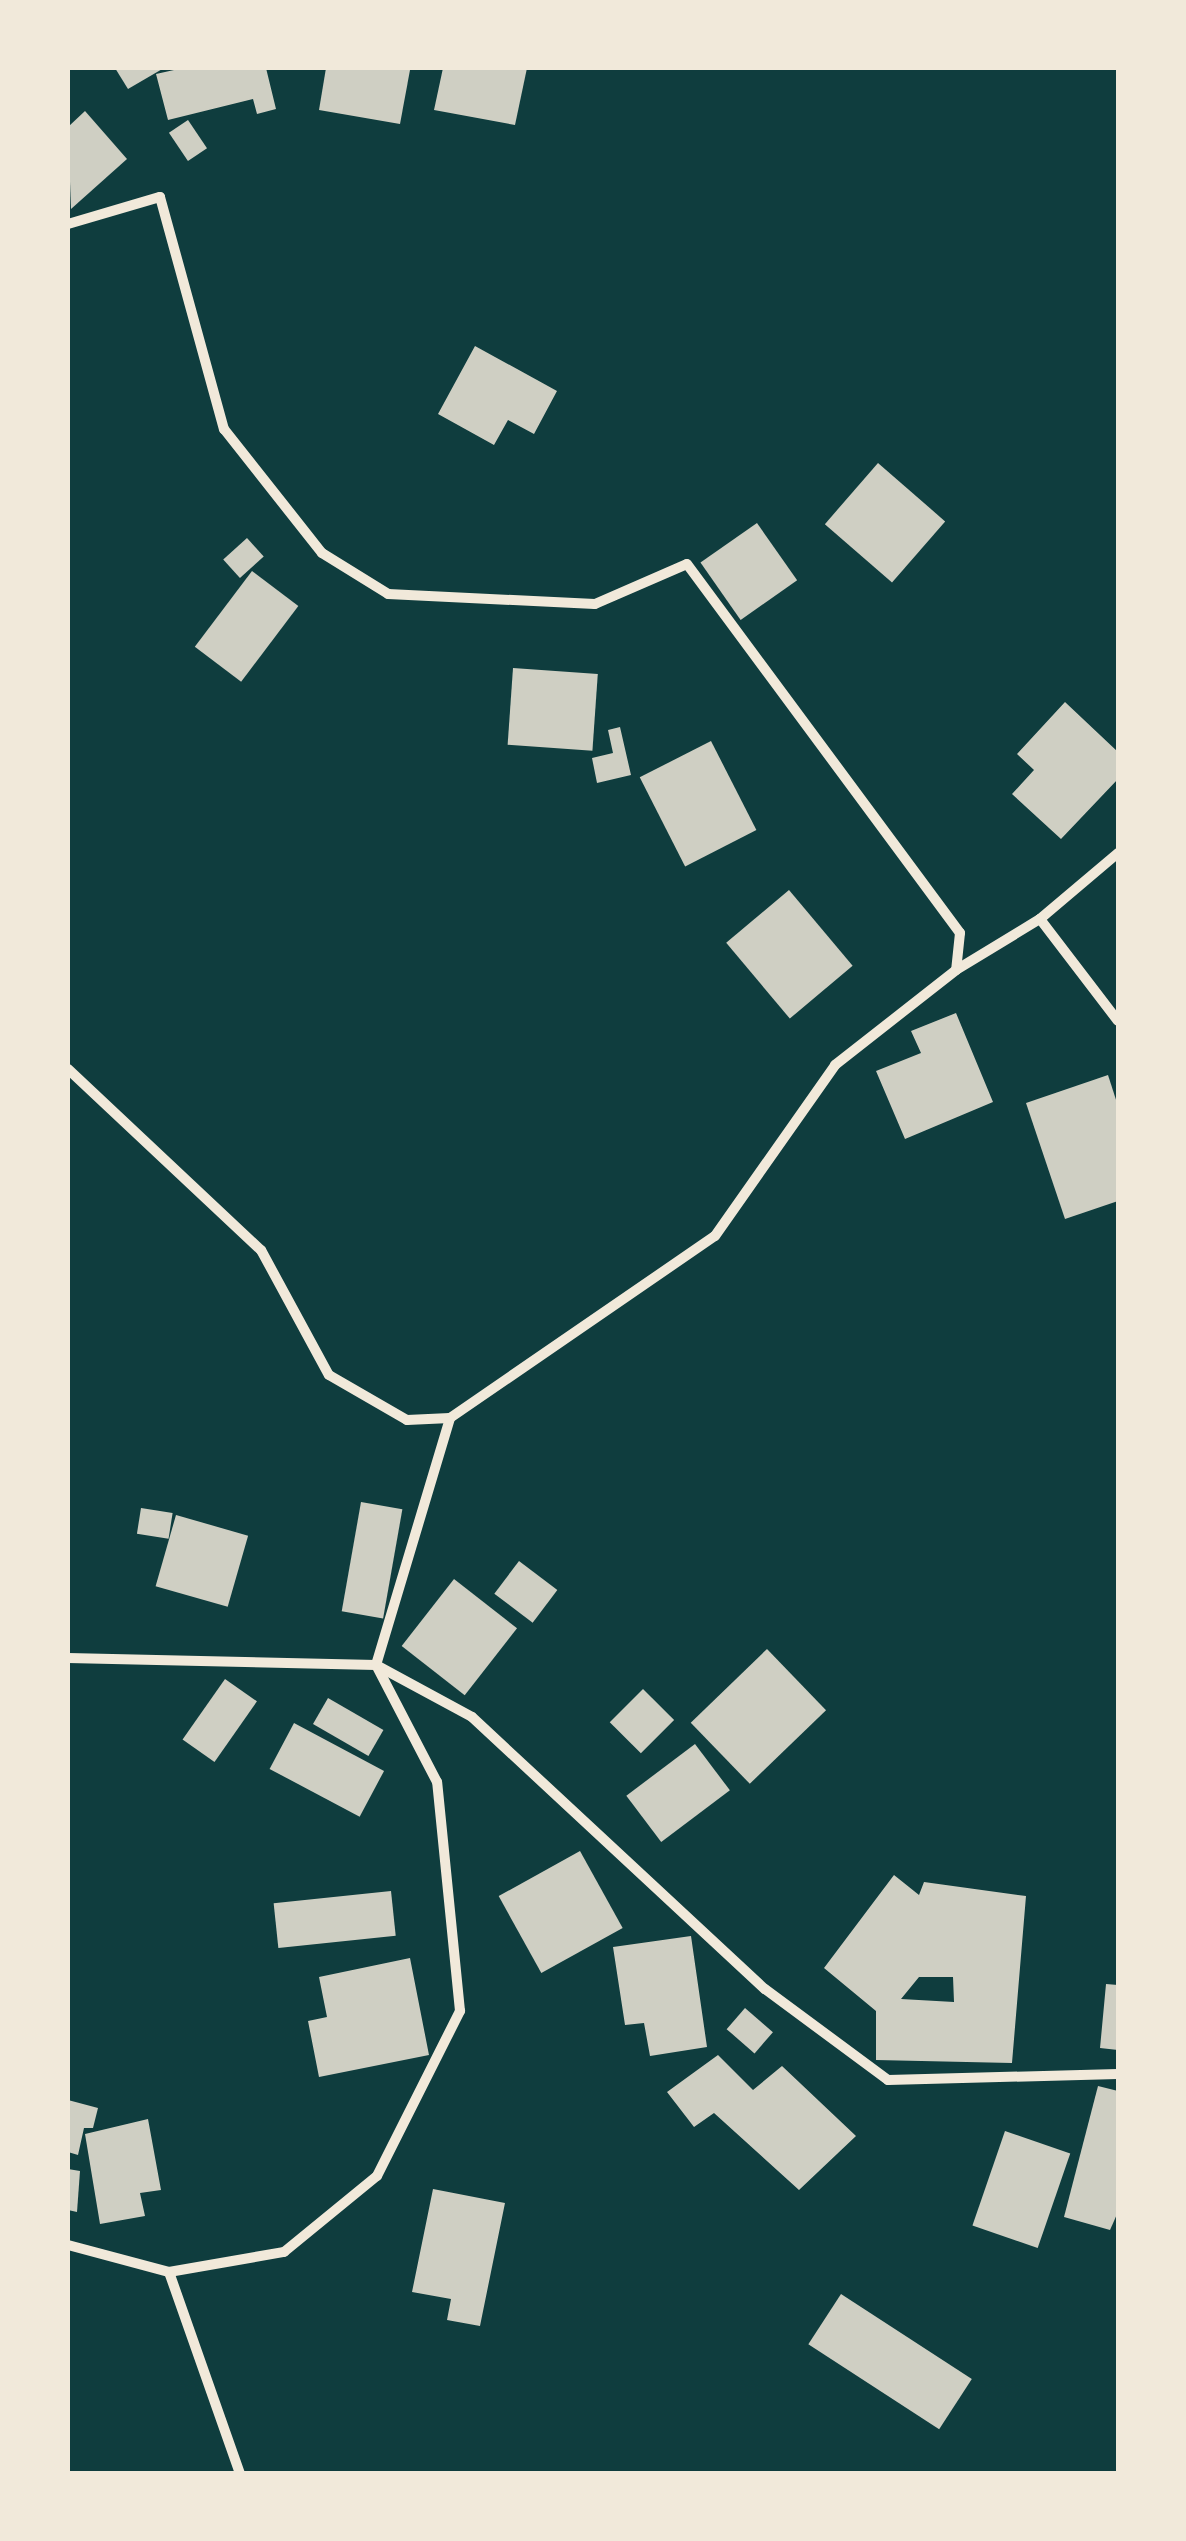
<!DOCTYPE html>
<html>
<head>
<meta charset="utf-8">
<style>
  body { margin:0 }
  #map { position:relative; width:1186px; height:2541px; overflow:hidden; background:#0f3d3e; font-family:Raleway,sans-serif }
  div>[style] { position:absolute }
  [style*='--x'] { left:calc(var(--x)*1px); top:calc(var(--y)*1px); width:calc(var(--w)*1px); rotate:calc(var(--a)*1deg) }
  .building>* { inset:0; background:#cfcfc3; transform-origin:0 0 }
  .minor>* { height:10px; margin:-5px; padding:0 5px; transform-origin:5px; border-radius:5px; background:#f1e9da }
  span { translate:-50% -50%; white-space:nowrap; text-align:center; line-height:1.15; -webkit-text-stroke:8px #f1e9da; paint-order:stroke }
  .frame { position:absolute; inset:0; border:70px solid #f1e9da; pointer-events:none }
</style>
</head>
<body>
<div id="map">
  <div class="building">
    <i style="clip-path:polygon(115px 68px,164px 68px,128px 89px)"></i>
    <i style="clip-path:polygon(183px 68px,266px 68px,276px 109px,257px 114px,253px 99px,168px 120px,156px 74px)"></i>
    <i style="clip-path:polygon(326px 68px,410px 70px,400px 124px,319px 110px)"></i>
    <i style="clip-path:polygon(443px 68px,527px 68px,515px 125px,434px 110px)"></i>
    <i style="clip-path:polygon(85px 111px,127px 159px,71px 209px,68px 127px)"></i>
    <i style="left:188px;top:120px;width:34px;height:23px;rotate:56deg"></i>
    <i style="clip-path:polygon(475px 346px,557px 391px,534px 434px,508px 420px,494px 445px,438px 414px)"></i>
    <i style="left:878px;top:463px;width:89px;height:81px;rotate:41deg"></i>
    <i style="left:757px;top:523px;width:70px;height:69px;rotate:55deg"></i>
    <i style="left:247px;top:538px;width:25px;height:32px;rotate:48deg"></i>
    <i style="left:252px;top:571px;width:58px;height:95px;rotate:37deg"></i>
    <i style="left:513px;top:668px;width:85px;height:77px;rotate:4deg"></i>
    <i style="clip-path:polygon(1065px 702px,1118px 752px,1118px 779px,1061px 839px,1012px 794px,1034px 770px,1017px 754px)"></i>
    <i style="clip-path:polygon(620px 727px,631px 775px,597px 783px,592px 758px,613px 753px,608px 730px)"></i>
    <i style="left:711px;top:741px;width:100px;height:80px;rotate:63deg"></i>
    <i style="left:789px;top:890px;width:99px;height:82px;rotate:50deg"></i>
    <i style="clip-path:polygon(956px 1013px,993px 1102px,905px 1139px,876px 1071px,921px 1053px,911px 1031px)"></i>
    <i style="clip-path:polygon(1108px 1075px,1118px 1106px,1118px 1201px,1065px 1219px,1026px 1103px)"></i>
    <i style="left:361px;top:1502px;width:42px;height:111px;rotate:10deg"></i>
    <i style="left:141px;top:1508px;width:32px;height:26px;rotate:9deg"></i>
    <i style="left:176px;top:1515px;width:75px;height:74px;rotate:16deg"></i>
    <i style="left:519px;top:1561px;width:48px;height:41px;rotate:37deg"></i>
    <i style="left:454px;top:1579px;width:80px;height:85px;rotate:38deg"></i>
    <i style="left:767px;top:1649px;width:85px;height:106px;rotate:46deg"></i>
    <i style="left:225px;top:1679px;width:39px;height:74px;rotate:35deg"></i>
    <i style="left:643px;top:1689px;width:44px;height:47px;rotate:45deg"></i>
    <i style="left:328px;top:1698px;width:64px;height:30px;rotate:30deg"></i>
    <i style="left:294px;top:1723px;width:102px;height:52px;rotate:28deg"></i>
    <i style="left:695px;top:1744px;width:58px;height:86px;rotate:53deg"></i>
    <i style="left:580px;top:1851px;width:88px;height:93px;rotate:61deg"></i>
    <i style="clip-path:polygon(evenodd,894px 1875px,919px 1895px,924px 1882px,1026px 1896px,1012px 2063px,876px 2060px,876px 2011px,824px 1968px,894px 1875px,919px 1977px,953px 1977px,954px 2002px,901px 1999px,919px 1977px)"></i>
    <i style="left:391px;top:1891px;width:45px;height:118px;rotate:84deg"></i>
    <i style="clip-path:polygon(691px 1936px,707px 2047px,650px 2056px,644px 2023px,625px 2025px,613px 1947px)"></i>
    <i style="clip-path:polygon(410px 1958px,429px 2055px,319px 2077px,308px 2021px,327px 2017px,319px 1977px)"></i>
    <i style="clip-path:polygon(1106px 1984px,1118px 1985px,1118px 2050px,1100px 2048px)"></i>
    <i style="left:745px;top:2008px;width:37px;height:28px;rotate:41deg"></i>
    <i style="clip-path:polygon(718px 2055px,753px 2090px,782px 2066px,856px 2136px,799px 2190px,714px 2113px,694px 2127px,667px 2092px)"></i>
    <i style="clip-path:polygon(1098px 2086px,1118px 2091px,1118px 2212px,1110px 2230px,1064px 2217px)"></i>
    <i style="clip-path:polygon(68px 2100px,98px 2108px,93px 2128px,84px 2128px,78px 2155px,68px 2152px)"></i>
    <i style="clip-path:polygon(148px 2119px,161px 2190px,140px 2193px,145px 2216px,100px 2224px,85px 2134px)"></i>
    <i style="left:1005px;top:2131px;width:69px;height:100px;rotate:19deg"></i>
    <i style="clip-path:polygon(68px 2169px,80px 2171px,77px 2212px,68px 2210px)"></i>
    <i style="clip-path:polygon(433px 2189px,505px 2203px,480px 2326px,447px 2320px,451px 2299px,412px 2292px)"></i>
    <i style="left:841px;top:2294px;width:156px;height:60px;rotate:33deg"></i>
  </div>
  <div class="minor">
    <i style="--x:68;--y:224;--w:96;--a:-16.4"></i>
    <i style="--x:160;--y:197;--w:241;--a:74.6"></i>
    <i style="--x:224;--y:429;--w:158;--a:51.7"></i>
    <i style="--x:322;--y:553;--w:78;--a:31.8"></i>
    <i style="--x:388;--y:594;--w:207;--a:2.8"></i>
    <i style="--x:595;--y:604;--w:100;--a:-23.5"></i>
    <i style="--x:687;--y:564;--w:459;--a:53.5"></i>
    <i style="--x:960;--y:933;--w:37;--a:96"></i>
    <i style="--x:1118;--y:853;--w:102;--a:139.8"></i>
    <i style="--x:1040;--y:919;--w:128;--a:52.6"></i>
    <i style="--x:68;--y:1069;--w:265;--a:43.2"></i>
    <i style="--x:261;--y:1250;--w:142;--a:61.5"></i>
    <i style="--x:329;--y:1375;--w:90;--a:30"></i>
    <i style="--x:407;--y:1420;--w:43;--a:-2.7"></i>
    <i style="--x:450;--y:1418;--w:321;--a:-34.5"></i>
    <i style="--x:715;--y:1236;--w:209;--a:-54.9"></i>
    <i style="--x:835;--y:1065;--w:154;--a:-38.1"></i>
    <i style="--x:956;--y:970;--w:98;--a:-31.3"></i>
    <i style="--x:68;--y:1658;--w:308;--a:1.3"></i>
    <i style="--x:376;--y:1665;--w:109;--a:28.4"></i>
    <i style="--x:472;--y:1717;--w:400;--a:42.9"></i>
    <i style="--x:765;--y:1989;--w:153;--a:36.5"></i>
    <i style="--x:888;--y:2080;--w:230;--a:-1.5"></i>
    <i style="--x:68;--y:2245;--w:105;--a:15"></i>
    <i style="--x:169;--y:2272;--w:117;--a:-9.9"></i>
    <i style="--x:284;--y:2252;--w:120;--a:-39.3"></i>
    <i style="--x:377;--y:2176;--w:185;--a:-63.3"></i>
    <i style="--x:460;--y:2011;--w:230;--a:-95.7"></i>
    <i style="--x:437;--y:1782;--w:132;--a:-117.5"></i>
    <i style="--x:376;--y:1665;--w:258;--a:-73.3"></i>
    <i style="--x:169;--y:2272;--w:214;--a:70.6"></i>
  </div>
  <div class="frame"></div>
</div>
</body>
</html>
